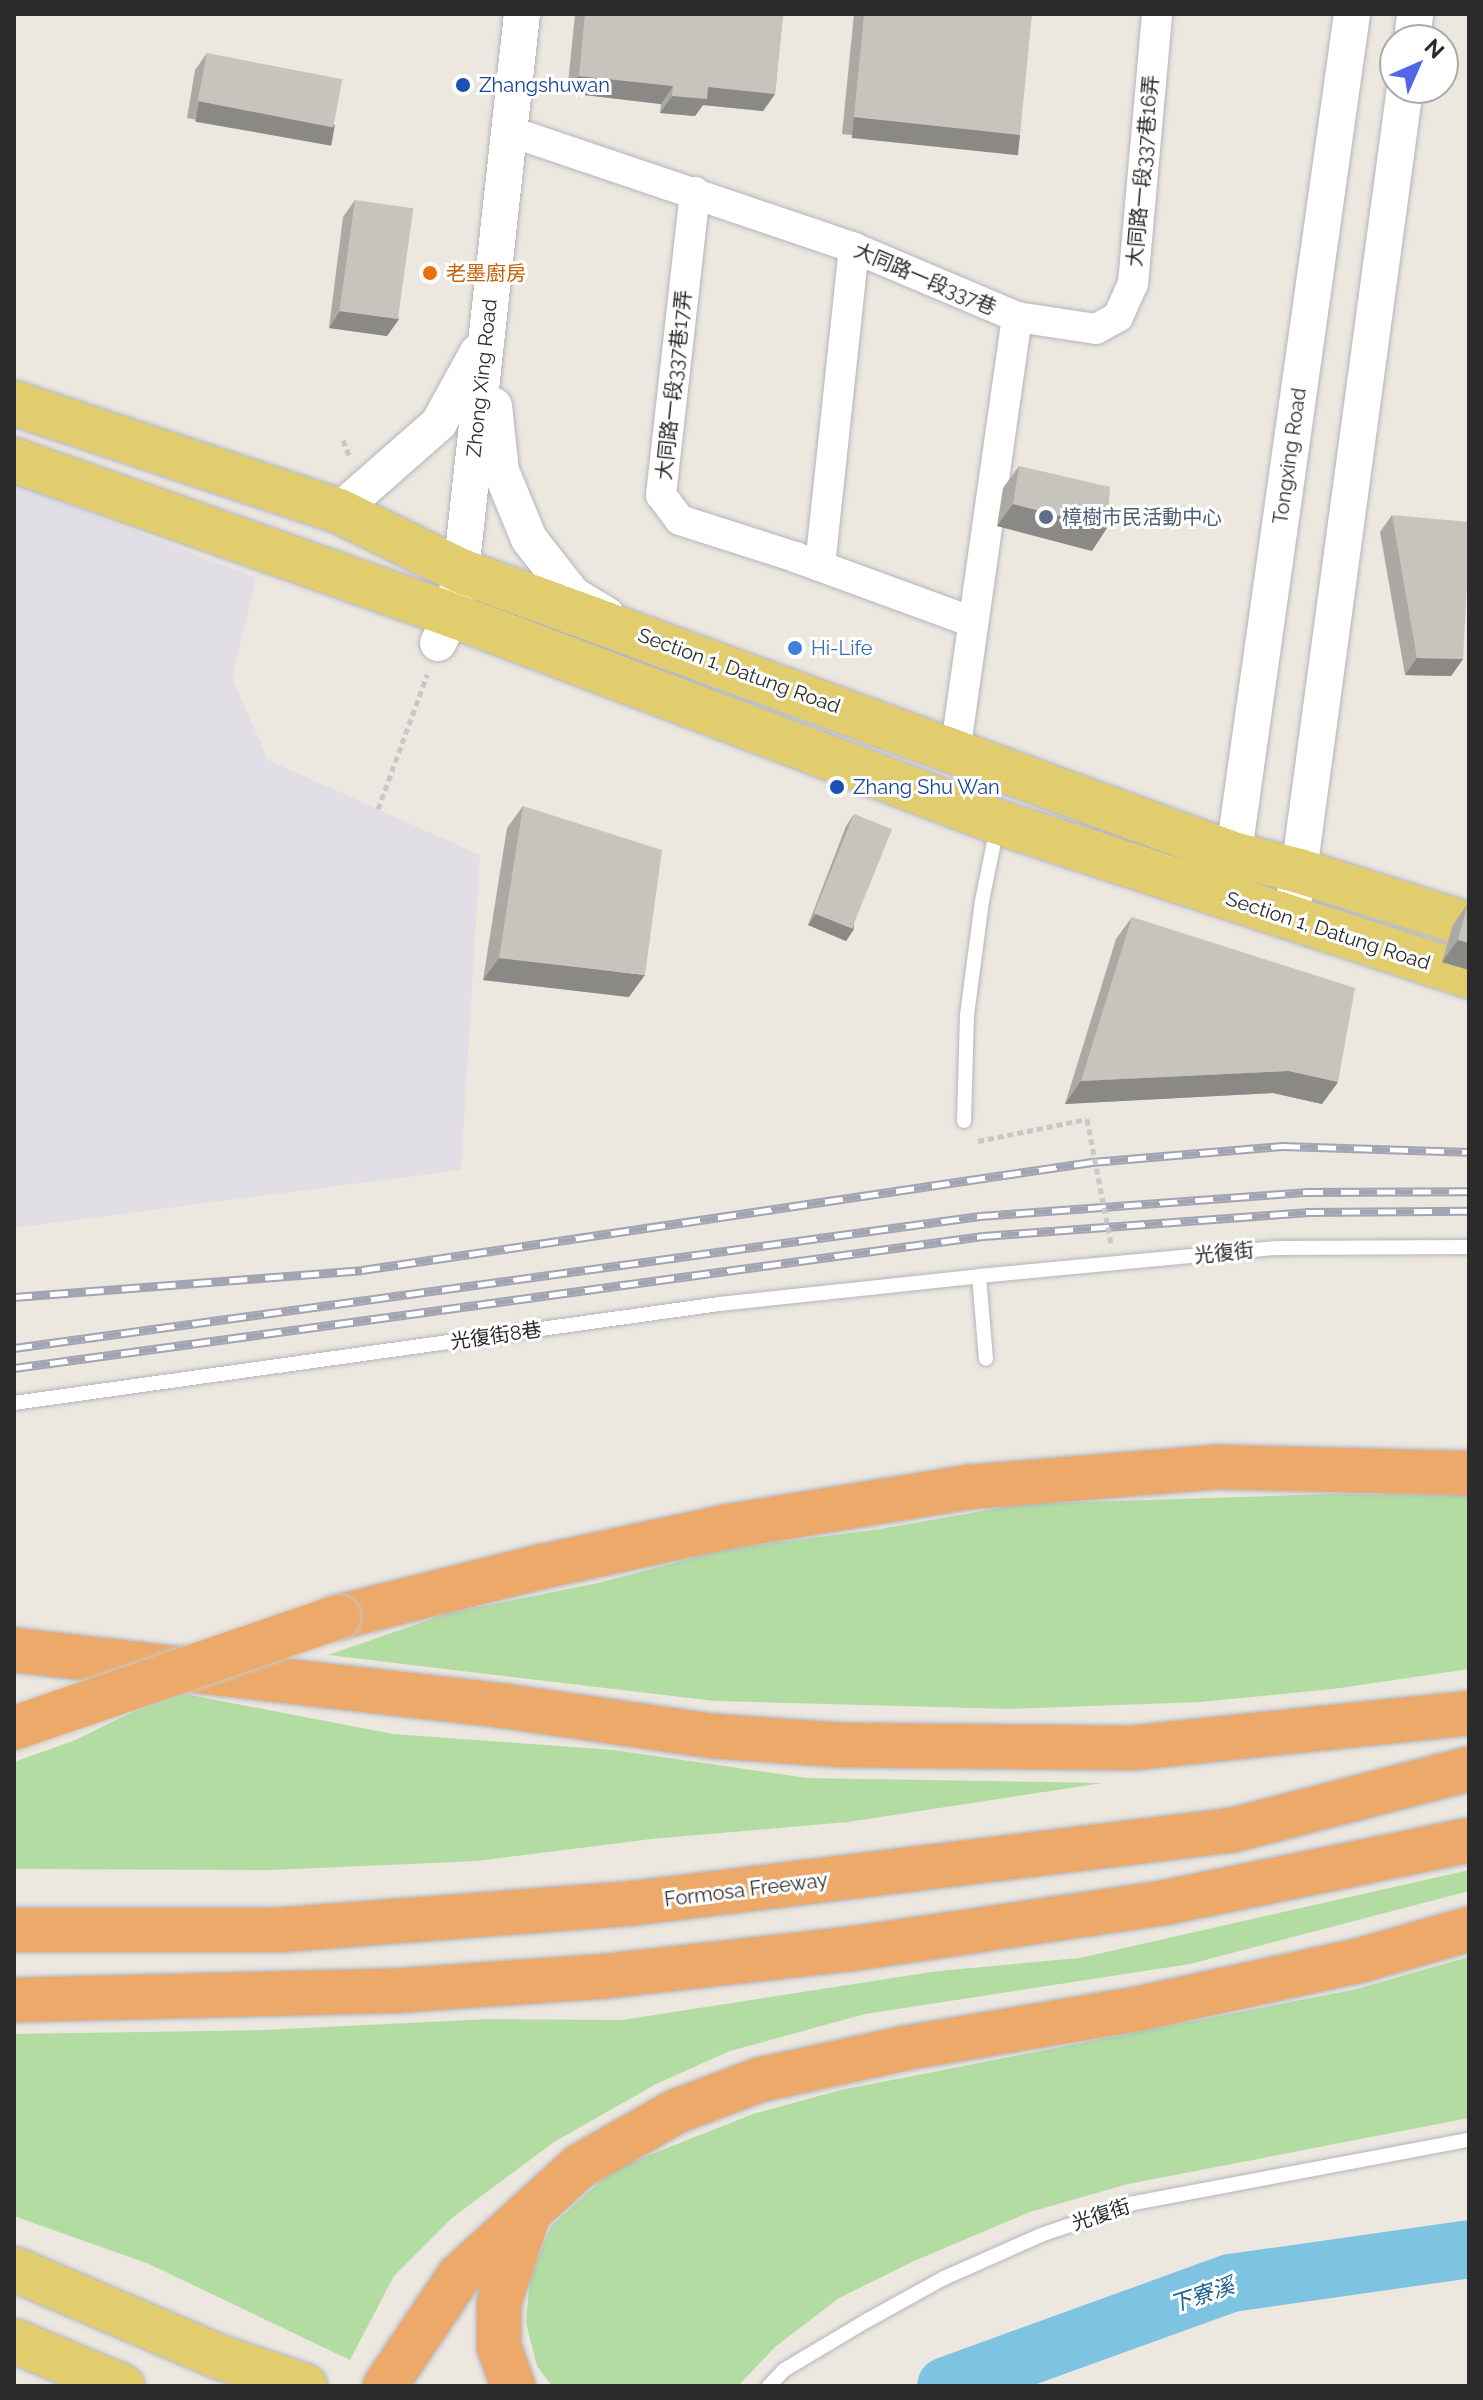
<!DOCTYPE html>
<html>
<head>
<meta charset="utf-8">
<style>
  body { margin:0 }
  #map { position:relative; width:1483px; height:2400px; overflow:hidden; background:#ece7df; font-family:Raleway,"Noto Sans TC",sans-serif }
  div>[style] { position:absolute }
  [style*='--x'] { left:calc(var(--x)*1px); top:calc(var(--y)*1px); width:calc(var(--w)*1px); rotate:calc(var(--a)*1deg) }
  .industrial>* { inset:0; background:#e1dfe5 }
  .green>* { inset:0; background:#b3dca2 }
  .river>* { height:58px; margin:-29px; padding:0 29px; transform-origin:29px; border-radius:29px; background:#7ec3e2 }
  .path>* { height:5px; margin-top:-2.5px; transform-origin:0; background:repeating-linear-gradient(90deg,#c8c8c8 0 6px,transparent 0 10px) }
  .roads { filter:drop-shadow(0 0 2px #b3b5bd) drop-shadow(0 0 2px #b3b5bd) }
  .service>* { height:14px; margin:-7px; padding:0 7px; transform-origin:7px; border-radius:7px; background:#fff }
  .minor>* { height:30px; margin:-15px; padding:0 15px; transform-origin:15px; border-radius:15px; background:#fff }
  .tertiary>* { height:36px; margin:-18px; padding:0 18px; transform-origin:18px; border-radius:18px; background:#fff }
  .primary>* { height:44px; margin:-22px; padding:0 22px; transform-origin:22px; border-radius:22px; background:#e2cd6e }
  .motorway>* { height:44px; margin:-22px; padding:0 22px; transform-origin:22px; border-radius:22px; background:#eda969 }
  .rail>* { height:9px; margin-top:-4.5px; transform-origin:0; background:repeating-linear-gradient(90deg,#fff 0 18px,#a2a4b4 0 36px); box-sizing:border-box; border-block:2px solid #a2a4b4 }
  .path-bridge>* { height:5px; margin-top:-2.5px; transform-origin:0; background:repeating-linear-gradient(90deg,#c8c8c8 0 6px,transparent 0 10px) }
  .bridges { filter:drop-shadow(0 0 2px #c8c8c8) drop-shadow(0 0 2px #c8c8c8) }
  .motorway-bridge>* { height:44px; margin:-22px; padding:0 22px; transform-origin:22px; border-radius:22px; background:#eda969 }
  .wall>* { inset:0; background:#aba9a3 }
  .shaded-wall>* { inset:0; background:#8b8985; transform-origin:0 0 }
  .building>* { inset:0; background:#c7c4be; transform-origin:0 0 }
  .dots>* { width:22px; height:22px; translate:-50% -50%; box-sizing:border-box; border:4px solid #fff; border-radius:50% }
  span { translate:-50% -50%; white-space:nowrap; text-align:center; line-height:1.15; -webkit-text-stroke:6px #fff; paint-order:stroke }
  .transit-label { font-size:20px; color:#164399 }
  .left { translate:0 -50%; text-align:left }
  .street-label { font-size:20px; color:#2b2b2b }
  .food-label { font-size:20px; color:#c56008 }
  .service-label { font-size:20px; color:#4e5e75 }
  .shop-label { font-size:20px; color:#366cbe }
  .water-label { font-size:22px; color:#1c628f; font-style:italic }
  .frame { position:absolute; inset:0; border:16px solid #2b2b2b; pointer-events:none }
  .north { position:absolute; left:1379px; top:24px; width:80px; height:80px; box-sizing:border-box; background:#fff; border:2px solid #aaa; border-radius:50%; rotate:45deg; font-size:22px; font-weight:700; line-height:32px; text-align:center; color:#2b2b2b }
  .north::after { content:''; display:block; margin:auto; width:28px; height:36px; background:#5166e7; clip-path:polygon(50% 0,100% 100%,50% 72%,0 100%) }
</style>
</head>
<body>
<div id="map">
  <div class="industrial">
    <i style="clip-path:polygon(14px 484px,256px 578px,232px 678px,268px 760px,480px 855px,461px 1170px,14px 1228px)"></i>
  </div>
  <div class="green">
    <i style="clip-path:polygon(1330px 1494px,1469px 1495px,1469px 1669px,1333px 1689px,1200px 1702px,1012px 1709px,715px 1701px,328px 1655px,449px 1613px,598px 1583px,727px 1549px,880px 1529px,1023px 1504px)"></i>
    <i style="clip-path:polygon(174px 1692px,393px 1734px,613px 1750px,807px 1778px,1103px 1783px,848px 1822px,651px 1839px,477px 1861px,272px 1870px,14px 1869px,14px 1762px,73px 1741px)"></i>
    <i style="clip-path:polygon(1469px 1870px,1469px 1891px,1190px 1964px,865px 2014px,730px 2051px,656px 2084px,554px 2142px,453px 2217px,394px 2276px,350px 2360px,149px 2264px,14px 2216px,14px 2034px,264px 2030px,490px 2019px,622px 2020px,938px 1971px,1080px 1958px)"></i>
    <i style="clip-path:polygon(1469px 1957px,1469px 2118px,1128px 2184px,1030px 2212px,914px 2261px,839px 2298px,775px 2347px,738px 2386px,552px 2386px,537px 2366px,526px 2323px,530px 2279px,551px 2226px,614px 2169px,753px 2114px,841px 2090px,1357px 1989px)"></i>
  </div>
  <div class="river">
    <i style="--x:946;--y:2386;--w:303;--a:-19.9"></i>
    <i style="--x:1231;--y:2283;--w:240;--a:-8.1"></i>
  </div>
  <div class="path">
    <i style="--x:343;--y:440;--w:19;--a:69"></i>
    <i style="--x:378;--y:809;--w:143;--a:-69.9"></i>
    <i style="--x:978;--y:1141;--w:111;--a:-11.4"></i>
  </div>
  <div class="roads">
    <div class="service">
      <i style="--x:964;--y:1121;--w:106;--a:-88.4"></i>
      <i style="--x:967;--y:1015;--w:115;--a:-82.5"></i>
      <i style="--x:982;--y:901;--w:76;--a:-78.5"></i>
      <i style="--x:979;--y:1276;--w:83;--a:85.2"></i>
      <i style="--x:14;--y:1403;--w:712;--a:-7.99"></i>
      <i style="--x:719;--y:1304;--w:262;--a:-6.1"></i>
      <i style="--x:979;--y:1276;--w:299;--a:-5.4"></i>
      <i style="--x:1277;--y:1248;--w:192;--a:-0.3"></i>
      <i style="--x:769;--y:2386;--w:22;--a:-47"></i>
      <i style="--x:784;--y:2370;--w:98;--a:-30.8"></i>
      <i style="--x:868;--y:2320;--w:87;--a:-28.9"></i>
      <i style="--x:944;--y:2278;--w:106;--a:-23.9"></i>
      <i style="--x:1041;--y:2235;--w:98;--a:-19"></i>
      <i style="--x:1134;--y:2203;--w:341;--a:-10.7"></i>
    </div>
    <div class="minor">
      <i style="--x:509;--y:131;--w:364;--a:18.7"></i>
      <i style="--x:854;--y:248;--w:177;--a:22.9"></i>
      <i style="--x:1017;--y:317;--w:437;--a:98.1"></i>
      <i style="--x:695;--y:192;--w:305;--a:96.4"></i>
      <i style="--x:661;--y:495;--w:31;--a:53"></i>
      <i style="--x:680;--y:520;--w:121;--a:17.8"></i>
      <i style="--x:795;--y:557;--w:189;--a:20.1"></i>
      <i style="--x:1017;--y:317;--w:80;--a:8.6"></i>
      <i style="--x:1096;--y:329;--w:25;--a:-29"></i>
      <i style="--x:1118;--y:317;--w:36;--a:-66"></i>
      <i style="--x:1133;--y:284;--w:271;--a:-84.9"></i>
      <i style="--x:820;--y:566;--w:320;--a:-83.9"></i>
    </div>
    <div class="tertiary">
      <i style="--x:1412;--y:40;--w:26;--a:-83"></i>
      <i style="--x:494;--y:406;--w:65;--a:83.9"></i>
      <i style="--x:501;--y:471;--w:74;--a:67.6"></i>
      <i style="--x:529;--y:539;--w:71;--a:51.8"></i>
      <i style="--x:573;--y:595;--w:39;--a:31"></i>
      <i style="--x:339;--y:511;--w:133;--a:-41.3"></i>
      <i style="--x:439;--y:423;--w:81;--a:-61.2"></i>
      <i style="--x:438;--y:643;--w:31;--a:-63"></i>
      <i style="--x:452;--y:615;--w:45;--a:-78.4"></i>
      <i style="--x:461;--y:571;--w:560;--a:-83.75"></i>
      <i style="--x:1230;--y:880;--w:875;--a:-81.98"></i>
      <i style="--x:1290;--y:918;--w:48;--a:-79.2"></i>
      <i style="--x:1299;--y:871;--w:790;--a:-82.29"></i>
    </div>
    <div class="primary">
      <i style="--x:14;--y:403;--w:342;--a:18.4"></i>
      <i style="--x:339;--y:511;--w:136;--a:26.2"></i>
      <i style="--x:461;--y:571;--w:822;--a:20.13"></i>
      <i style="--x:1233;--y:854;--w:68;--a:14.4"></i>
      <i style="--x:1299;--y:871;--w:178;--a:17.6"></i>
      <i style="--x:14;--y:460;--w:465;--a:19.5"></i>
      <i style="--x:452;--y:615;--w:584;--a:20.76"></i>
      <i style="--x:998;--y:822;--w:496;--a:18.1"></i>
      <i style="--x:14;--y:2269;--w:221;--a:23.2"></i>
      <i style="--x:217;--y:2356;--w:93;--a:18.8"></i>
      <i style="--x:14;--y:2341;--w:117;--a:22.6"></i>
    </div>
    <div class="motorway">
      <i style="--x:339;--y:1617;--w:207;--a:-14"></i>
      <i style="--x:540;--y:1567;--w:189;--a:-12.2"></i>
      <i style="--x:725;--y:1527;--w:248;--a:-9.3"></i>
      <i style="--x:970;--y:1487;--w:247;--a:-4.6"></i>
      <i style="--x:1216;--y:1467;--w:253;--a:1.4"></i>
      <i style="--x:14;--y:1650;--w:493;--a:6.5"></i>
      <i style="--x:504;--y:1706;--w:210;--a:8.2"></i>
      <i style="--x:712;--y:1736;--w:129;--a:4"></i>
      <i style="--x:841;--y:1745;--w:290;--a:0.6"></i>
      <i style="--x:1131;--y:1748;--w:340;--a:-5.9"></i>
      <i style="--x:14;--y:1930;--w:264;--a:0"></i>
      <i style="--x:278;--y:1930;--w:358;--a:-4.3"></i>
      <i style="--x:635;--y:1903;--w:602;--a:-6.96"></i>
      <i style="--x:1233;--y:1830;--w:244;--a:-14.5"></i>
      <i style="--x:14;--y:2000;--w:379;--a:-1.4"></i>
      <i style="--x:393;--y:1991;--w:216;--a:-4"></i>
      <i style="--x:608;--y:1976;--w:244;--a:-6.4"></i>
      <i style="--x:850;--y:1949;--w:321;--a:-8.4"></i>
      <i style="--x:1168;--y:1902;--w:307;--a:-11.6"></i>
      <i style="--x:385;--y:2386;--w:133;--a:-56.1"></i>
      <i style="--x:459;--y:2276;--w:164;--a:-42.3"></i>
      <i style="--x:580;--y:2166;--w:112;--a:-29.6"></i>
      <i style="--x:677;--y:2111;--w:88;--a:-20.7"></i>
      <i style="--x:759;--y:2080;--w:150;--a:-12.3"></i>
      <i style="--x:906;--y:2048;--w:234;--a:-9.6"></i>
      <i style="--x:1137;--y:2009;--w:226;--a:-12.3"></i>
      <i style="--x:1358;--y:1961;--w:116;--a:-16.1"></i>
      <i style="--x:513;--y:2386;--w:41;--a:-109.7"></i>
      <i style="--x:499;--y:2347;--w:44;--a:-90"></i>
      <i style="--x:499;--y:2303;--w:89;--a:-71.8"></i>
    </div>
  </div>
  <div class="rail">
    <i style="--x:14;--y:1297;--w:349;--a:-4.4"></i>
    <i style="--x:362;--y:1270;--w:738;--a:-8.42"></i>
    <i style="--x:1092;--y:1162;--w:191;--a:-4.8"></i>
    <i style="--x:1282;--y:1146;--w:187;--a:1.8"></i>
    <i style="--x:14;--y:1348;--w:975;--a:-7.78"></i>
    <i style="--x:980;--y:1216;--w:326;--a:-4.2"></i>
    <i style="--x:1305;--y:1192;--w:164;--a:-0.3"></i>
    <i style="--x:14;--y:1368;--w:978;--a:-7.76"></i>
    <i style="--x:983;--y:1236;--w:324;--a:-4.2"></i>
    <i style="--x:1306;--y:1212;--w:163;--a:-0.4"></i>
  </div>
  <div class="path-bridge">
    <i style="--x:1087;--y:1119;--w:127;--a:79.1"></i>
  </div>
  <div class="bridges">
    <div class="motorway-bridge">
      <i style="--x:14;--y:1728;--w:343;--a:-18.9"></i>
    </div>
  </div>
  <div class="wall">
    <i style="clip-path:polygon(575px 14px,783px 14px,775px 94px,763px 111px,703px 105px,695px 116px,660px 113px,661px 104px,567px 93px)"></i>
    <i style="clip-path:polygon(854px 14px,1032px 14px,1008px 152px,842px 134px)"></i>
    <i style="clip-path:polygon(207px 53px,323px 143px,187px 118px,195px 70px)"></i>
    <i style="clip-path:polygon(355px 200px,399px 319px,387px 336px,329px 328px,343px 217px)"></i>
    <i style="clip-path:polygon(1019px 466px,1092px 551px,997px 526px,1003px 488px)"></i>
    <i style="clip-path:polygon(1392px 515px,1463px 659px,1451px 676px,1405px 675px,1380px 532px)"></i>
    <i style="clip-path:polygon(523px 806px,629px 997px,483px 980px,507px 828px)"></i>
    <i style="clip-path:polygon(854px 814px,854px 929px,846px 941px,808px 925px,846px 826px)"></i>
    <i style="clip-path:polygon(1468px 903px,1469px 970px,1442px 962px,1453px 925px)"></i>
    <i style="clip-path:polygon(1132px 917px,1338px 1082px,1322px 1104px,1273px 1093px,1065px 1104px,1116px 939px)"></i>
  </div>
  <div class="shaded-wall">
    <i style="clip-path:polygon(579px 76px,673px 86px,661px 104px,567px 93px)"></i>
    <i style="clip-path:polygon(708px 87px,775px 94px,763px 111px,703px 105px,695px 116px,660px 113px,672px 96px)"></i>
    <i style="left:199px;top:101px;width:138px;height:21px;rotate:10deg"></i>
    <i style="left:854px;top:117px;width:167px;height:21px;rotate:6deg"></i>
    <i style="clip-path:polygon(340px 311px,399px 319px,387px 336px,329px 328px)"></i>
    <i style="clip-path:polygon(1013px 504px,1107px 528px,1092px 551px,997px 526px)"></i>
    <i style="clip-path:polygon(1417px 658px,1463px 659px,1451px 676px,1405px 675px)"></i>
    <i style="clip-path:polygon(816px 914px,854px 929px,846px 941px,808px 925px)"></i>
    <i style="clip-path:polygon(1458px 940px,1469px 943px,1469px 970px,1442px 962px)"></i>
    <i style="clip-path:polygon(499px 958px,645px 975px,629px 997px,483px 980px)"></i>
    <i style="clip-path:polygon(1289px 1071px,1338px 1082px,1322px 1104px,1273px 1093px,1065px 1104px,1081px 1081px)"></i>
  </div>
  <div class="building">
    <i style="clip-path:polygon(585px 14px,783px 14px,775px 94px,708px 87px,707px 99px,672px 96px,673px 86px,579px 76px)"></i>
    <i style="clip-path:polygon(864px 14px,1032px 14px,1020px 135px,854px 117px)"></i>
    <i style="left:207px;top:53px;width:138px;height:49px;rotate:11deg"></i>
    <i style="left:355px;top:200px;width:59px;height:112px;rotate:8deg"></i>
    <i style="clip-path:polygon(1019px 466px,1110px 487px,1107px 528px,1013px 504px)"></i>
    <i style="clip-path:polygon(1392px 515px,1469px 522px,1469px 549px,1463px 659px,1417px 658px)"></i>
    <i style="clip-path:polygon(523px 806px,662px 850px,645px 975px,499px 958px)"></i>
    <i style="left:854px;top:814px;width:41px;height:107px;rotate:22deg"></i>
    <i style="clip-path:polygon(1468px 903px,1469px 903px,1469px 943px,1458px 940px)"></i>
    <i style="clip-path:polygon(1132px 917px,1355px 988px,1338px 1082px,1289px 1071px,1081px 1081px)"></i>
  </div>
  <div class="dots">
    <i style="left:463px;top:85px;background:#1a4fb4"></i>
    <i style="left:430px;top:273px;background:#e8710a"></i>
    <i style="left:1046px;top:517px;background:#5c6f8a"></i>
    <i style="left:795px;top:648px;background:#3f7fe0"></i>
    <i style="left:837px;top:787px;background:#1a4fb4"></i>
  </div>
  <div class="transit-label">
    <span class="left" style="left:479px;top:85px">Zhangshuwan</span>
    <span class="left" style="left:853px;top:787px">Zhang Shu Wan</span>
  </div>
  <div class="street-label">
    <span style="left:1143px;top:171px;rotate:-85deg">大同路一段337巷16弄</span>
    <span style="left:925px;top:279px;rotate:23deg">大同路一段337巷</span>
    <span style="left:482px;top:378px;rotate:-84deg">Zhong Xing Road</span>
    <span style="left:674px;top:385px;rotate:-84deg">大同路一段337巷17弄</span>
    <span style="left:1290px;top:456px;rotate:-82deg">Tongxing Road</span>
    <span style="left:739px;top:671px;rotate:20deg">Section 1, Datung Road</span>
    <span style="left:1328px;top:931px;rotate:18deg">Section 1, Datung Road</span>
    <span style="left:1224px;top:1253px;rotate:-6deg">光復街</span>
    <span style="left:496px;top:1336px;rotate:-8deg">光復街8巷</span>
    <span style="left:746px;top:1890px;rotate:-7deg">Formosa Freeway</span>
    <span style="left:1101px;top:2215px;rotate:-18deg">光復街</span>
  </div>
  <div class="food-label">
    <span class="left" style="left:446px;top:273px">老墨廚房</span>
  </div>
  <div class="service-label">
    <span class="left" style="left:1062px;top:517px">樟樹市民活動中心</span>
  </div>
  <div class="shop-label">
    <span class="left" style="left:811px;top:648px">Hi-Life</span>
  </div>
  <div class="water-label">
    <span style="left:1202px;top:2295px;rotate:-18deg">下寮溪</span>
  </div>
  <div class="frame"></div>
  <div class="north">N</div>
</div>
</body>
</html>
